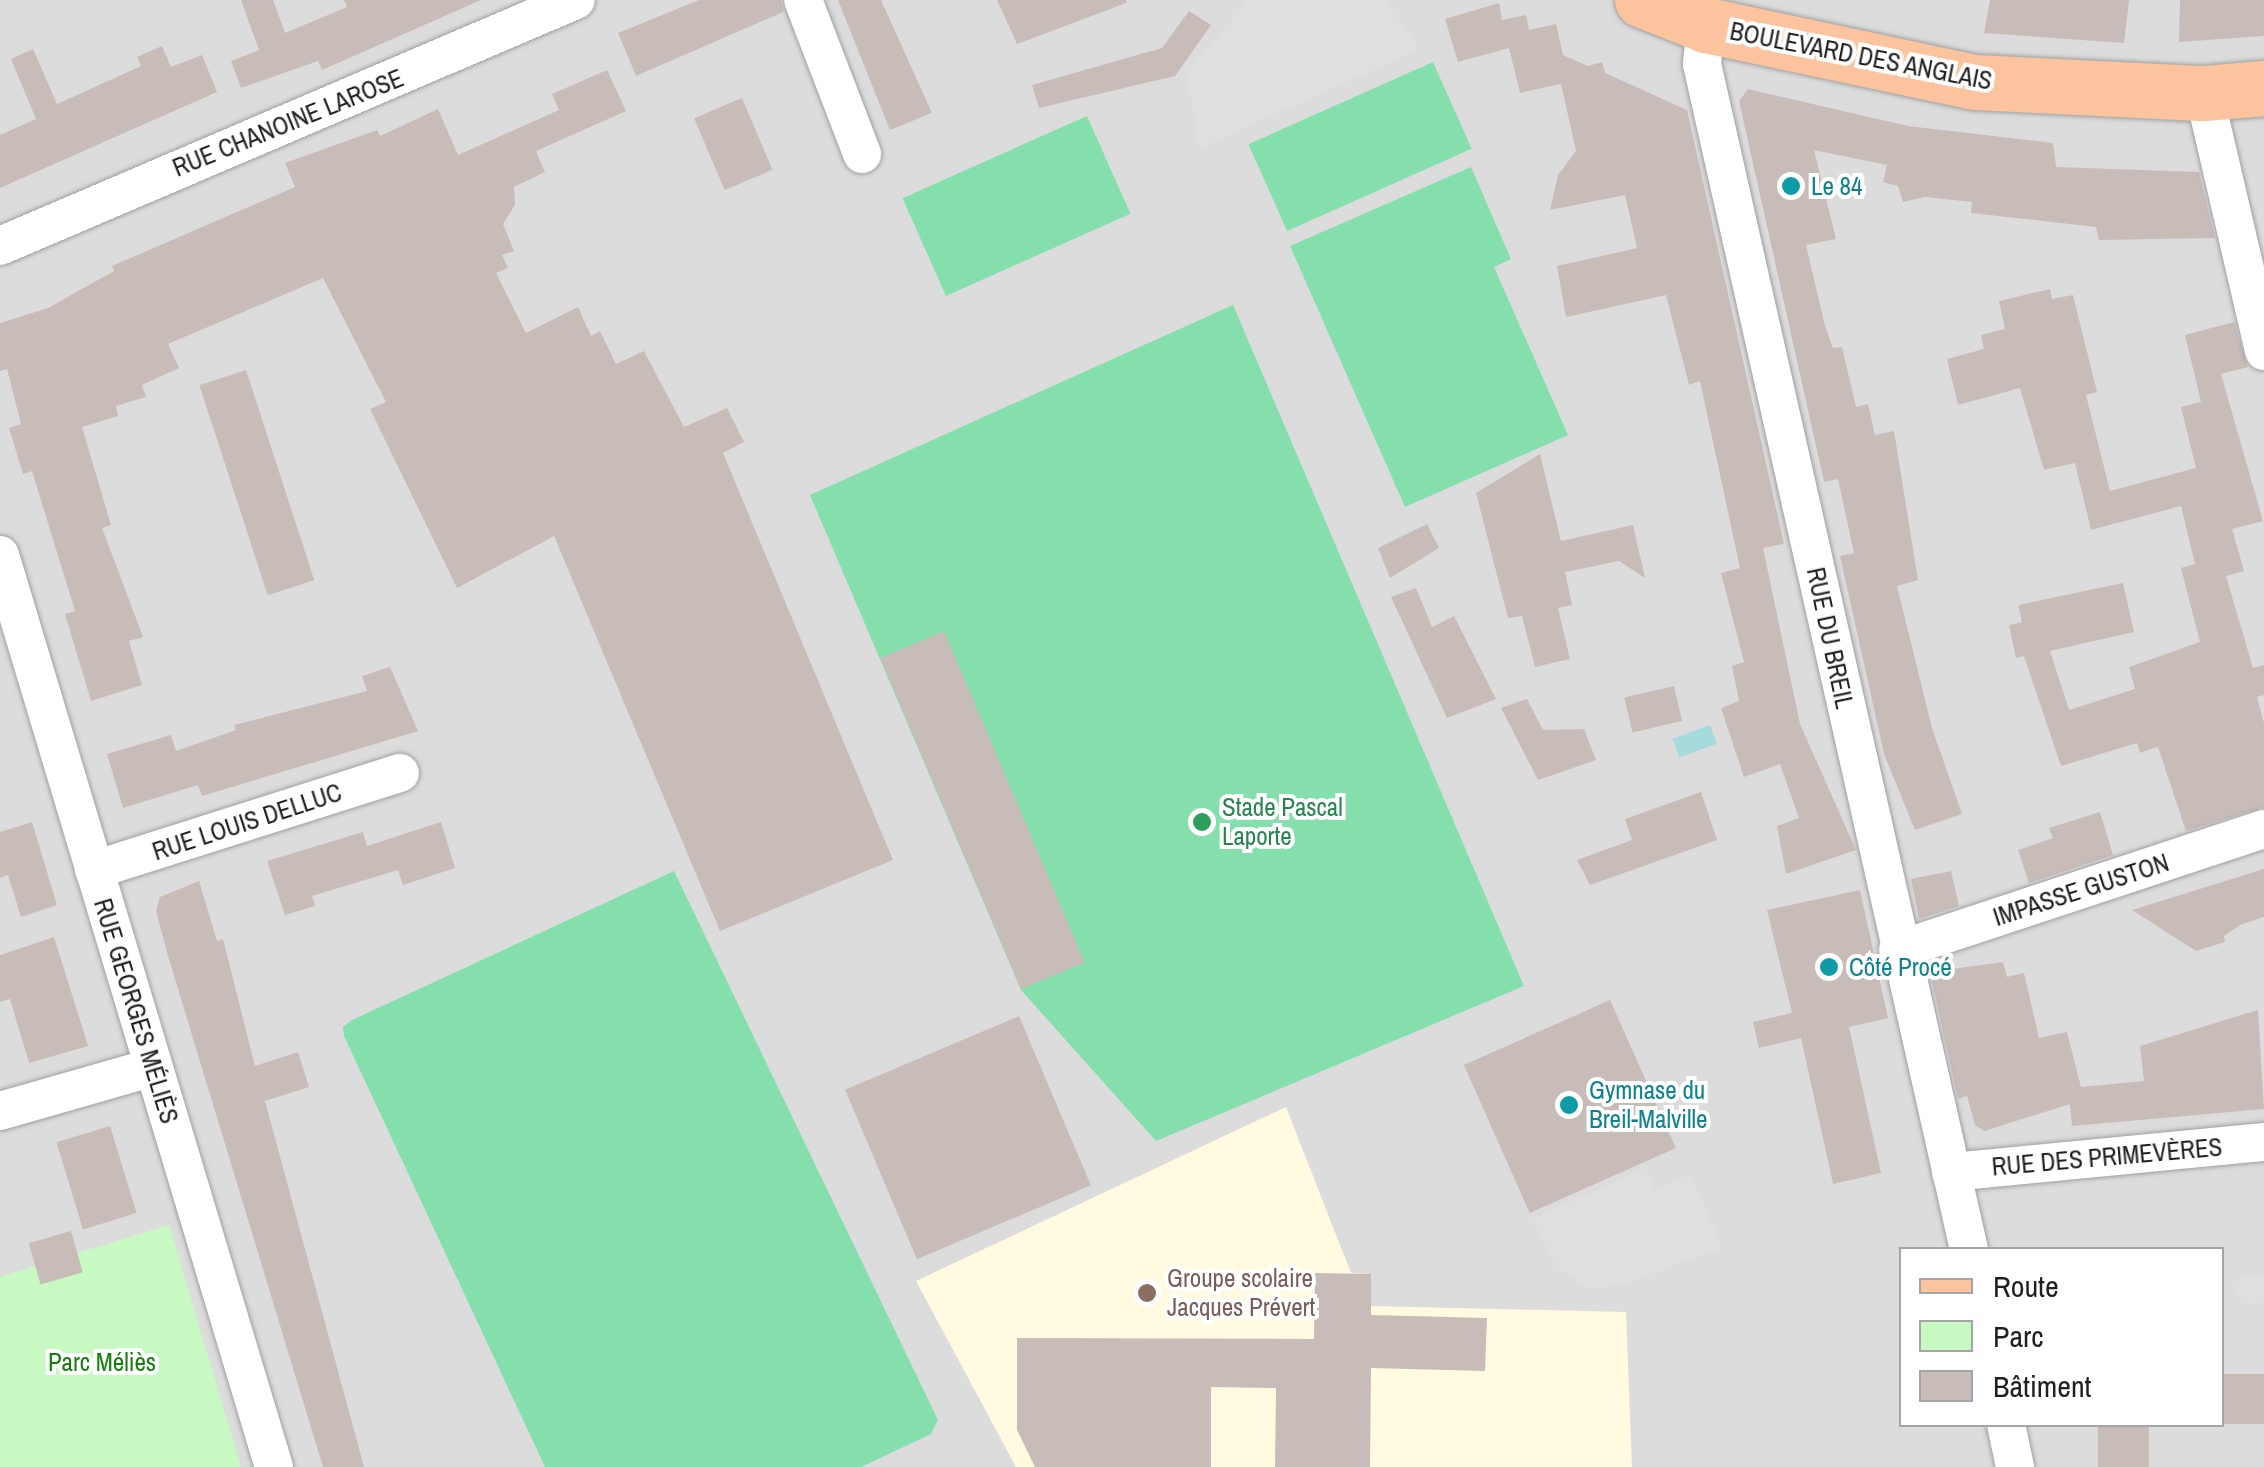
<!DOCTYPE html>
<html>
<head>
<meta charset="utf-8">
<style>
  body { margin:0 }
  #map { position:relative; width:2264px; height:1467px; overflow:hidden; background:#f0ebe6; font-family:"Archivo Narrow",sans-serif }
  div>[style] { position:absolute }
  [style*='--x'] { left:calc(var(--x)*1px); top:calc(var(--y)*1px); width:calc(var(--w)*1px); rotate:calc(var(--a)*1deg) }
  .residential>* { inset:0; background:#dddcdc }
  .education>* { inset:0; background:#fffae0 }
  .park>* { inset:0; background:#c8f9c3 }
  .pitch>* { inset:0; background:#84dfad; transform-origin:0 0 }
  .parking>* { inset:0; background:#dfdfdf }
  .round { border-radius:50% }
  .water>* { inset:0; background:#a6dadd; transform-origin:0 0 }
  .building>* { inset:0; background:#c8bcb9; transform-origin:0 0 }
  .roads { filter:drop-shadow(0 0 2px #a0a0a0) drop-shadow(0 0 2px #a0a0a0) }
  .street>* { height:38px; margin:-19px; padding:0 19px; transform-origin:19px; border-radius:19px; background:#fff }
  .primary>* { height:55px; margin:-27.5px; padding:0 27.5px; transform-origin:27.5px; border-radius:27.5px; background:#fbc49f }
  .dots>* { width:28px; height:28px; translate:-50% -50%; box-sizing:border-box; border:5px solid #fff; border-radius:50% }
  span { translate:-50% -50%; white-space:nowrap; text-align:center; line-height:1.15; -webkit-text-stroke:8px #fff; paint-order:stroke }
  .street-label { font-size:25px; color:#1f1f1f }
  .culture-label { font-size:25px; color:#0d838f }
  .left { translate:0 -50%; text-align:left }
  .leisure-label { font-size:25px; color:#27864d }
  .education-label { font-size:25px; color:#785e54 }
  .park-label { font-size:25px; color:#167f0c }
  .legend { position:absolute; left:1899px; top:1247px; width:325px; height:180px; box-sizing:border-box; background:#fff; border:2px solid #a5a5a5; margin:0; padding:12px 18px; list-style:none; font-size:30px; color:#1f1f1f }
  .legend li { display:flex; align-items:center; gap:20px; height:50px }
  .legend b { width:50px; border:2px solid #a5a5a5 }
</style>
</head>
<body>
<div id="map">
  <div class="residential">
    <i style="clip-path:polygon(evenodd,0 0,2264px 0,2264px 1467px,0 1467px,0 0,1902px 1250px,2222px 1250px,2222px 1424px,1902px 1424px,1902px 1250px)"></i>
  </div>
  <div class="education">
    <i style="clip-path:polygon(1286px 1107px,1351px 1273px,1371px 1274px,1371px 1306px,1626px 1312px,1632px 1467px,1016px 1467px,916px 1281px)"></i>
  </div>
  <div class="park">
    <i style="clip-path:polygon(169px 1225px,241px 1467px,0 1467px,0 1277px)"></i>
  </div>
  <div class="pitch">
    <i style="left:1433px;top:62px;width:95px;height:202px;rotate:66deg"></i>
    <i style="left:1087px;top:116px;width:107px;height:202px;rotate:66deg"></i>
    <i style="clip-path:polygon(1471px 167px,1511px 259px,1494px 267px,1568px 435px,1405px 507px,1290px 246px)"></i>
    <i style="clip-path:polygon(1233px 305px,1524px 986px,1156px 1141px,1021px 990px,810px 495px)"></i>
    <i style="clip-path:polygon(674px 871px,938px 1420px,931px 1434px,861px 1467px,545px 1467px,344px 1036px,343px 1027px,352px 1020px)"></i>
  </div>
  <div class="parking">
    <i style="clip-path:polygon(1249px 0,1384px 0,1420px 49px,1200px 148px,1187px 73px)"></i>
    <i style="clip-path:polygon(1646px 1168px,1655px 1191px,1691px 1174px,1722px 1248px,1618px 1286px,1586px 1288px,1556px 1266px,1533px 1219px)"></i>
    <i class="round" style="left:2237px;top:1275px;width:30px;height:30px"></i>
  </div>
  <div class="water">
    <i style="left:1710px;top:725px;width:20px;height:40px;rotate:70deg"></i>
  </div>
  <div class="building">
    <i style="clip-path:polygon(241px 0,273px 0,285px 33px,347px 7px,344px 0,481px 0,322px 70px,318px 61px,241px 88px,231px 61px,259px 50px)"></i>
    <i style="clip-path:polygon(699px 0,781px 0,783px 12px,636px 76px,618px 33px)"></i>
    <i style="clip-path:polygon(838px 0,881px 0,932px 113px,890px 130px)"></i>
    <i style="clip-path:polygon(997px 0,1126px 0,1126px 3px,1017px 44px)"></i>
    <i style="clip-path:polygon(1990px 0,2129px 0,2124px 43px,1984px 33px)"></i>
    <i style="clip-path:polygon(2180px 0,2264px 0,2264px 36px,2179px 42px)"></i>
    <i style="clip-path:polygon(1499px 3px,1502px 20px,1526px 15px,1529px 30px,1556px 24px,1563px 55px,1588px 66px,1602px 62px,1605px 73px,1687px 110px,1784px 544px,1763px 548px,1800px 724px,1856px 850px,1786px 874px,1777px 826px,1799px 818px,1780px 764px,1744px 777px,1721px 708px,1739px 701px,1732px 666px,1744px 662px,1721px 573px,1740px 568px,1700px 381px,1689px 385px,1666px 295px,1566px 317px,1557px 266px,1637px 248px,1625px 195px,1550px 210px,1558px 175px,1576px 151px,1561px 84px,1520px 93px,1509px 48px,1458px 62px,1445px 19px)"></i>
    <i style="clip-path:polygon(1189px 11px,1211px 25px,1175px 76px,1039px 108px,1032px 85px,1162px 48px)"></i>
    <i style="clip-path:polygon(162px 46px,171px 67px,202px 55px,217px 92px,0 188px,0 135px,36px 119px,11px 59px,33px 49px,57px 104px,141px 66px,137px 57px)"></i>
    <i style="clip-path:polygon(607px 70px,626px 111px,536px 151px,545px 172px,514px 187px,515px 205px,503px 224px,514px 251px,502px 255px,508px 268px,496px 273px,526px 333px,578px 307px,591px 336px,600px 331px,616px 364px,644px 351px,684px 427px,727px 408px,744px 442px,723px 453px,893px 860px,720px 931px,554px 536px,457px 588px,370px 409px,386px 402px,323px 278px,168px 344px,179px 368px,142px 385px,146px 397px,116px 406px,118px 416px,82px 427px,111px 525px,102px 528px,143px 637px,129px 641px,142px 685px,91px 701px,65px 614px,75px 611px,32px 471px,23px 474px,9px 428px,21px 424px,7px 369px,0 371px,0 323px,48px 308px,114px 271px,112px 266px,295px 187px,285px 163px,377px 130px,380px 136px,438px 109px,458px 155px,559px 110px,552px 94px)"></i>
    <i style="clip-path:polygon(1748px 89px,1908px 126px,2053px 143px,2056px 167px,2199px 172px,2215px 238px,2099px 240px,2096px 227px,1971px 213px,1972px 202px,1925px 197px,1903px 202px,1898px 186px,1883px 182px,1887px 165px,1814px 150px,1836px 239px,1806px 245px,1825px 326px,1833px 348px,1842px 347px,1856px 407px,1868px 404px,1875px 435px,1894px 431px,1918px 580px,1897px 586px,1932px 728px,1962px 814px,1915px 830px,1884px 754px,1840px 556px,1854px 553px,1838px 479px,1824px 482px,1739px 101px)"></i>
    <i style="left:742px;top:98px;width:78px;height:52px;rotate:67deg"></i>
    <i style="clip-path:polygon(2050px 289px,2052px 299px,2073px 295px,2097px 392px,2086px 395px,2110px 491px,2196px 468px,2181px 407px,2201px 402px,2185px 335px,2234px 322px,2248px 367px,2221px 374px,2263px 521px,2232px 529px,2244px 571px,2226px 576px,2253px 668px,2264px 665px,2264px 695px,2257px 697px,2264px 723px,2264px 807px,2186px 831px,2158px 747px,2140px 753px,2137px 743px,2061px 766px,2024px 656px,2016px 658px,2009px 625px,2022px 622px,2018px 605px,2123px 583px,2134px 632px,2050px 651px,2069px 710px,2135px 689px,2129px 667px,2200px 642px,2181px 568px,2195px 564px,2181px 506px,2091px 530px,2075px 463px,2044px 470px,2020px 388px,1958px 405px,1947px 359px,1984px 349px,1981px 335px,2005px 329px,1999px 301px)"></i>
    <i style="left:246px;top:370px;width:221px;height:49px;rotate:72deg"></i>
    <i style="clip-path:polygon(1540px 454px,1561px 541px,1633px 525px,1645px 578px,1619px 561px,1565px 572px,1572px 605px,1558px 608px,1570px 659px,1535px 667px,1522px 616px,1508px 618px,1476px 493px)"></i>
    <i style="clip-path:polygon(1427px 524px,1439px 548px,1390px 578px,1378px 548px)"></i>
    <i style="clip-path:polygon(1416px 588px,1432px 627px,1454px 616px,1496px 699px,1447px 718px,1391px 597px)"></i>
    <i style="left:944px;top:631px;width:360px;height:69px;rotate:67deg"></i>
    <i style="clip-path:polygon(390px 667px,418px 731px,202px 796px,198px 785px,123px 808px,107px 754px,171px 735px,176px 751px,236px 730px,234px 725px,367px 691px,362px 676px)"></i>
    <i style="left:1674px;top:686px;width:36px;height:51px;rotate:77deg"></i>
    <i style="clip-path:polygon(1527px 699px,1543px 730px,1584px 729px,1596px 760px,1538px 780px,1501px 708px)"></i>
    <i style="clip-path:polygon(1701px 792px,1717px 840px,1590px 885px,1577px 860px,1632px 840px,1625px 819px)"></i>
    <i style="clip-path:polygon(2100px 812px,2113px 855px,2029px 883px,2018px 850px,2053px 838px,2049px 828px)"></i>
    <i style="clip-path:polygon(32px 822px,57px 905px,21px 917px,8px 875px,0 878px,0 832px)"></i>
    <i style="clip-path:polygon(441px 822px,455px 868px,403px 885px,398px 870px,312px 896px,315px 906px,285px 915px,267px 861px,363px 832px,367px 846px)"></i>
    <i style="clip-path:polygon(2264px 869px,2264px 917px,2240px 925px,2224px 936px,2225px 942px,2196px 951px,2132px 910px)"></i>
    <i style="clip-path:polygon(1951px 871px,1959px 906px,1919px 919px,1911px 879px)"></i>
    <i style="clip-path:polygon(199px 881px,217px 941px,223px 939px,255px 1066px,298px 1052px,309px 1087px,265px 1101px,364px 1467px,323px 1467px,168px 956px,156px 911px,160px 897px)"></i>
    <i style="clip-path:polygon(1860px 890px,1888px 1018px,1849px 1027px,1881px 1173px,1833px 1184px,1801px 1038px,1759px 1048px,1753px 1022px,1792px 1013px,1767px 910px)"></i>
    <i style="clip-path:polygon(54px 937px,88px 1046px,29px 1063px,10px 999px,0 1002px,0 955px)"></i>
    <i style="clip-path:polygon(2003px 962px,2007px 977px,2024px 973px,2039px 1038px,2067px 1032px,2081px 1087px,2144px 1081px,2140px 1046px,2258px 1010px,2264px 1109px,2072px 1126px,2070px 1104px,1984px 1131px,1975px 1125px,1967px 1096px,1958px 1099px,1930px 972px)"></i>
    <i style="left:1610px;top:1000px;width:162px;height:160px;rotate:66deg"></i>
    <i style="left:1019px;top:1016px;width:184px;height:189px;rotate:67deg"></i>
    <i style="left:110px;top:1126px;width:91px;height:56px;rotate:73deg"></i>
    <i style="left:71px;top:1231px;width:43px;height:44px;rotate:74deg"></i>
    <i style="clip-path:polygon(1315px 1273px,1371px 1274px,1371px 1315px,1487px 1318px,1485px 1371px,1371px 1368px,1370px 1467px,1275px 1467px,1276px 1388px,1211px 1387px,1211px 1467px,1035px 1467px,1017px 1430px,1017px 1338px,1314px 1339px)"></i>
    <i style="left:2222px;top:1374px;width:42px;height:50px"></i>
    <i style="left:2098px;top:1424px;width:51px;height:43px"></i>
  </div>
  <div class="roads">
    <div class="street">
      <i style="--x:803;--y:0;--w:165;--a:69"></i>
      <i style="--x:1706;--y:25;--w:39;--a:96"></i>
      <i style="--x:1702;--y:64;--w:1216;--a:77.31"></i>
      <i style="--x:2204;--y:93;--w:265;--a:76.9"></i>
      <i style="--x:0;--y:246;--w:626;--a:-23.13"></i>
      <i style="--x:0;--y:555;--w:952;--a:73.28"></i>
      <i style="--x:94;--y:870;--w:321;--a:-17.6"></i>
      <i style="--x:1898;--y:950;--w:385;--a:-18.3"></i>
      <i style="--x:0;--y:1111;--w:159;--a:-16"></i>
      <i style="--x:1951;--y:1172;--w:314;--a:-5.5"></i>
      <i style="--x:2006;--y:1424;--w:44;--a:78.2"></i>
    </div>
    <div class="primary">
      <i style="--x:1642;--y:0;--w:69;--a:21.3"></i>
      <i style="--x:1706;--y:25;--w:275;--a:12"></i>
      <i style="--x:1975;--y:82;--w:229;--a:2.8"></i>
      <i style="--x:2204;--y:93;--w:60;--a:-4.8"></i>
    </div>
  </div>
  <div class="dots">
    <i style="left:1791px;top:186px;background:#0f9aa8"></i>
    <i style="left:1202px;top:822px;background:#2e9e5b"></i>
    <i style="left:1829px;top:967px;background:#0f9aa8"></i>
    <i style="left:1569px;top:1105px;background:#0f9aa8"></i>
    <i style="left:1147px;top:1293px;background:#8d6e63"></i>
  </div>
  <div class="street-label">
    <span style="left:1861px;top:56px;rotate:11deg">BOULEVARD DES ANGLAIS</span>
    <span style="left:288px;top:123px;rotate:-22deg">RUE CHANOINE LAROSE</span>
    <span style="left:1830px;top:638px;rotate:78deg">RUE DU BREIL</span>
    <span style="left:247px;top:822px;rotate:-18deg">RUE LOUIS DELLUC</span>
    <span style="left:2081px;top:890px;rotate:-18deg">IMPASSE GUSTON</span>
    <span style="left:136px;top:1011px;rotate:73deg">RUE GEORGES MÉLIÈS</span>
    <span style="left:2107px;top:1157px;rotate:-5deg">RUE DES PRIMEVÈRES</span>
  </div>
  <div class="culture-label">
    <span class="left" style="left:1811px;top:186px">Le 84</span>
    <span class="left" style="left:1849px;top:967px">Côté Procé</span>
    <span class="left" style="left:1589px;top:1105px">Gymnase du<br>Breil-Malville</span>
  </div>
  <div class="leisure-label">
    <span class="left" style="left:1222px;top:822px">Stade Pascal<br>Laporte</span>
  </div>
  <div class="education-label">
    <span class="left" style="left:1167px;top:1293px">Groupe scolaire<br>Jacques Prévert</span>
  </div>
  <div class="park-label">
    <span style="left:102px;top:1362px">Parc Méliès</span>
  </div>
  <ul class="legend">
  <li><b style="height:12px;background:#fbc49f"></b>Route</li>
  <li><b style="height:28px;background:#c8f9c3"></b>Parc</li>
  <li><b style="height:28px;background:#c8bcb9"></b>Bâtiment</li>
  </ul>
</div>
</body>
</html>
